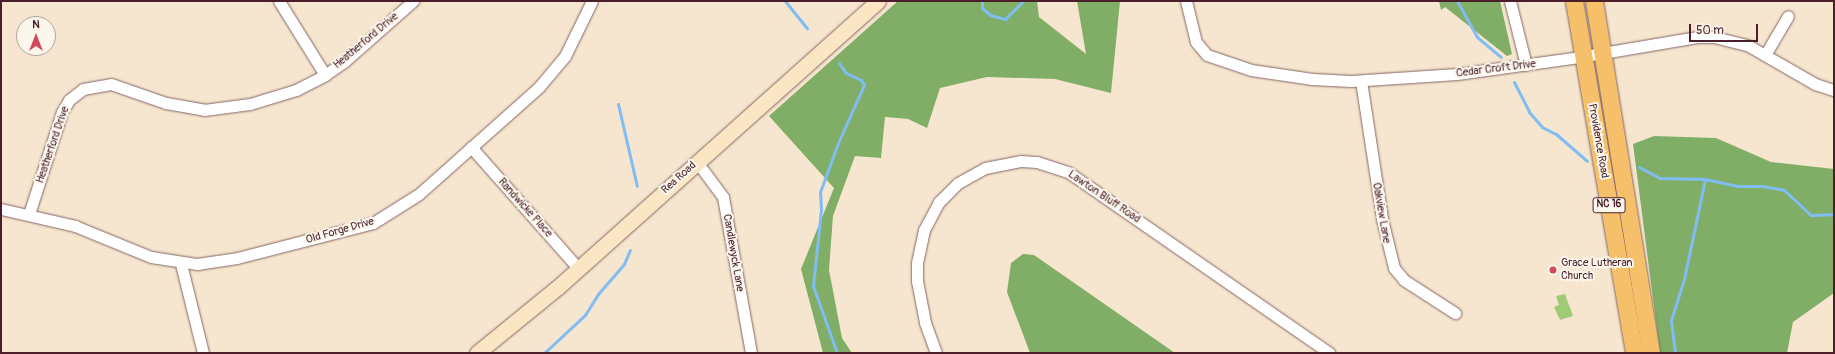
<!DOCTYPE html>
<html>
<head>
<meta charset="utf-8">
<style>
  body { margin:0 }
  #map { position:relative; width:1835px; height:354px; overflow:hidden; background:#f6e6cf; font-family:Pangolin,sans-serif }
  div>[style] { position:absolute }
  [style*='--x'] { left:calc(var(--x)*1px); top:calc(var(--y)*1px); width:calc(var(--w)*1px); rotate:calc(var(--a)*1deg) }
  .green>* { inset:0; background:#a0ca76 }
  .forest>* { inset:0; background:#80ae67 }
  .stream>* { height:3px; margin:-1.5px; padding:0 1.5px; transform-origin:1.5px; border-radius:1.5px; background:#7fbdf2 }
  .roads { filter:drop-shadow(0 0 1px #866564) drop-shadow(0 0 1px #866564) }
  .minor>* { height:11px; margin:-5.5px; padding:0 5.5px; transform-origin:5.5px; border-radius:5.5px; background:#fff }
  .secondary>* { height:15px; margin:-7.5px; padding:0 7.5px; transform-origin:7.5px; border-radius:7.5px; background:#fbe6c4 }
  .primary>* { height:17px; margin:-8.5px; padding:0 8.5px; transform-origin:8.5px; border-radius:8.5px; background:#f6c06b }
  .dots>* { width:11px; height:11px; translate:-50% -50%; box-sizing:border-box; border:2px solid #fbf7ec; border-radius:50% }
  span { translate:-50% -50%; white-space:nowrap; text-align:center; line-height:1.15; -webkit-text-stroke:4px #fbf7ec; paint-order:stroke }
  .shield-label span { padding:1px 3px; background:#fbf7ec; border:1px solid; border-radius:3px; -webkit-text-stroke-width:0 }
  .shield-label { font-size:10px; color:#4a1f2b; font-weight:700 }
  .street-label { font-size:11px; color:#4a1f2b }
  .poi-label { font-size:11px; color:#4a1f2b }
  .left { translate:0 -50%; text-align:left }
  .frame { position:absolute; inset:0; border:2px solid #4a1f2b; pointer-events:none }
  .north { position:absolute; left:16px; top:16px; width:40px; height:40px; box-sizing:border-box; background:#fbf7ec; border:1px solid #b4a19f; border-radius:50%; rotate:0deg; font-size:11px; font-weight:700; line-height:16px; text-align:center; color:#4a1f2b }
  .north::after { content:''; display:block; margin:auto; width:14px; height:18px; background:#d1495b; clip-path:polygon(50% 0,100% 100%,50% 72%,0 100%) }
  .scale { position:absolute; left:1689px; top:24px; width:69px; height:18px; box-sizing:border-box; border:2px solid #4a1f2b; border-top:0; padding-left:5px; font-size:12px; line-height:14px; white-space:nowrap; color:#4a1f2b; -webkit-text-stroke:3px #fbf7ec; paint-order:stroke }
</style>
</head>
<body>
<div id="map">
  <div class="green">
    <i style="clip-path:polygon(1565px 294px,1573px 316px,1560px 320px,1554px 307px,1559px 305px,1556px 296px)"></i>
  </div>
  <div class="forest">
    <i style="clip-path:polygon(898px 1px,1037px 1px,1039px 17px,1086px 54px,1077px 1px,1120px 1px,1111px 93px,1055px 79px,987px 77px,940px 88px,927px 128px,908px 119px,885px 117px,881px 158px,855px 156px,833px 216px,829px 270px,842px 338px,852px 353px,823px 353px,801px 269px,834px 188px,769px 116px)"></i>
    <i style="clip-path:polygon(1439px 1px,1500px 1px,1512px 54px,1507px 56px,1445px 7px,1441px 10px)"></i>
    <i style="clip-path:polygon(1654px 136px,1716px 138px,1771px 162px,1834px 169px,1834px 293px,1793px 322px,1787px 353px,1660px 353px,1633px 144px)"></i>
    <i style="clip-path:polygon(1023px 254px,1034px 255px,1175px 353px,1030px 353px,1007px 292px,1011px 263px)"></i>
  </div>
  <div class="stream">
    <i style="--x:785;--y:1;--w:35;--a:51"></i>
    <i style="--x:982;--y:1;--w:7;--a:90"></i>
    <i style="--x:982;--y:8;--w:11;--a:41"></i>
    <i style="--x:990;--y:15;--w:16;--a:15"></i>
    <i style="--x:1005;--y:19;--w:25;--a:-45"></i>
    <i style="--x:1457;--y:1;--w:41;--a:60.9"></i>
    <i style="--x:1477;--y:37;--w:31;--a:40"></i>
    <i style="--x:1514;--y:82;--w:34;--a:63"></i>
    <i style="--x:1529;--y:112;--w:20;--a:49"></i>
    <i style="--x:1542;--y:127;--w:16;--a:27"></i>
    <i style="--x:1556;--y:134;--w:41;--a:41.1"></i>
    <i style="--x:618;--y:104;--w:84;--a:77"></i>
    <i style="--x:1639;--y:167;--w:24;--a:28"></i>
    <i style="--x:1660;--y:178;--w:45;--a:1.3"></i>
    <i style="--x:1705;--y:179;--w:33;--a:12"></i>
    <i style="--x:1737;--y:186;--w:25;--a:0"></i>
    <i style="--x:1762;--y:186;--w:22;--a:10"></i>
    <i style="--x:1784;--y:190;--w:37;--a:43"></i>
    <i style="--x:1811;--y:215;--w:23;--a:-2"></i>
    <i style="--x:544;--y:353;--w:56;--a:-42.8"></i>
    <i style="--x:585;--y:315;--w:25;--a:-58"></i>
    <i style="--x:598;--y:294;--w:40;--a:-49"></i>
    <i style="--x:624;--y:264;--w:15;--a:-67"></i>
    <i style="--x:837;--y:353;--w:71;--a:-109.7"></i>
    <i style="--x:813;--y:286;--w:76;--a:-84"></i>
    <i style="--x:821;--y:210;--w:18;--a:-93"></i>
    <i style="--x:820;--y:192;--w:52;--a:-69.8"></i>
    <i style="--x:838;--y:143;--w:64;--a:-65.9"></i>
    <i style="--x:864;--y:85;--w:6;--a:-121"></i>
    <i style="--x:861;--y:80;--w:17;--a:-155"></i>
    <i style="--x:846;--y:73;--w:12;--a:-125"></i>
    <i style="--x:1675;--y:353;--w:33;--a:-97"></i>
    <i style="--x:1671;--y:320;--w:43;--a:-72.4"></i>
    <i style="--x:1684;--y:279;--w:102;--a:-78.1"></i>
  </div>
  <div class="roads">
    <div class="minor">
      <i style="--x:279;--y:1;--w:87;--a:58.1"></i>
      <i style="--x:1186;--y:1;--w:42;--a:76.3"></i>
      <i style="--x:1196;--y:42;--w:17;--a:50"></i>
      <i style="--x:1207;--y:55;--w:46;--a:18.8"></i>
      <i style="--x:1251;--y:70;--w:62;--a:8.4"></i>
      <i style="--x:1312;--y:79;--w:39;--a:3"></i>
      <i style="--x:1351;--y:81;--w:106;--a:-3.8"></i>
      <i style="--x:1457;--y:74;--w:123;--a:-7.9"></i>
      <i style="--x:1579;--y:57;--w:120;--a:-9.6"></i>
      <i style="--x:1697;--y:37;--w:17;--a:0"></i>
      <i style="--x:1714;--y:37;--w:36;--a:14"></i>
      <i style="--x:1749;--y:46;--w:76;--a:29.9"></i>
      <i style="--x:1815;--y:84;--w:20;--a:18"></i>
      <i style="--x:1510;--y:1;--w:66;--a:76"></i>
      <i style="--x:1765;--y:55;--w:45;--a:-59.5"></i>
      <i style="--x:1361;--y:81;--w:140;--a:81.3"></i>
      <i style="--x:1382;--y:219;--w:50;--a:76.2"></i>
      <i style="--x:1394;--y:268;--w:16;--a:50"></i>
      <i style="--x:1404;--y:280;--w:61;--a:32.9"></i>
      <i style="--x:471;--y:147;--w:162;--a:48.5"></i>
      <i style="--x:697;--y:162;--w:44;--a:53.4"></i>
      <i style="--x:723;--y:197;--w:158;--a:79.8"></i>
      <i style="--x:1;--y:209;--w:76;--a:12.9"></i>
      <i style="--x:75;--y:226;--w:82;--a:22.2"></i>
      <i style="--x:151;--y:257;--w:47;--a:8.7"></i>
      <i style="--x:197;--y:264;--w:40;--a:-8.5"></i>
      <i style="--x:237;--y:258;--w:140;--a:-14.4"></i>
      <i style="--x:373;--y:223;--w:54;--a:-32.2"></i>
      <i style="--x:419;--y:194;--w:161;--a:-41.7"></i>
      <i style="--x:539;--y:87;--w:40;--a:-50"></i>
      <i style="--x:565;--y:56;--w:61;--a:-63.9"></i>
      <i style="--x:29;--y:214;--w:107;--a:-72.1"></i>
      <i style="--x:62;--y:112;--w:14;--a:-60"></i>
      <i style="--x:69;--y:100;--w:18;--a:-38"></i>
      <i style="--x:83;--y:89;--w:28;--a:-10"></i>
      <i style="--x:111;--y:84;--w:58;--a:19.1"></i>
      <i style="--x:166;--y:103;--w:39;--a:10"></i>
      <i style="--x:204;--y:110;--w:46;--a:-7.4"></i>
      <i style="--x:250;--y:104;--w:48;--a:-16.9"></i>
      <i style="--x:296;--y:90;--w:33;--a:-27"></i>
      <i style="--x:325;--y:75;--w:24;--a:-35"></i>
      <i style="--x:345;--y:61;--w:91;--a:-41.4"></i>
      <i style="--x:181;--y:264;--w:92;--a:76.1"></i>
      <i style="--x:936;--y:353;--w:33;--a:-110"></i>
      <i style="--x:925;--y:322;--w:42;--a:-101"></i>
      <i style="--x:917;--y:281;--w:18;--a:-90"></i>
      <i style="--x:917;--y:263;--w:34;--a:-78"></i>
      <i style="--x:924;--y:230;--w:32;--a:-62"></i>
      <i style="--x:939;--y:202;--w:27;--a:-45"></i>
      <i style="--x:958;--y:183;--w:31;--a:-29"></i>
      <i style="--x:985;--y:168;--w:37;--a:-11"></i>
      <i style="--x:1021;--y:161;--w:16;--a:4"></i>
      <i style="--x:1037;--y:162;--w:33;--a:18"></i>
      <i style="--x:1068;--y:172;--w:318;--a:34.7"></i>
    </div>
    <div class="secondary">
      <i style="--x:477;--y:353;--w:104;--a:-39.2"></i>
      <i style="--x:558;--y:287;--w:429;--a:-41.8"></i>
    </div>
    <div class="primary">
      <i style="--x:1574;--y:1;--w:357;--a:80.3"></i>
      <i style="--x:1594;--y:1;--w:357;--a:80.8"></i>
    </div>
  </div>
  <div class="dots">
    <i style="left:1553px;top:270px;background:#d1495b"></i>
  </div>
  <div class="shield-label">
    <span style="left:1609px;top:205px">NC 16</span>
  </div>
  <div class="street-label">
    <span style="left:366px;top:41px;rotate:-40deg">Heatherford Drive</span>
    <span style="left:1496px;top:69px;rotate:-7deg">Cedar Croft Drive</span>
    <span style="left:1598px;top:141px;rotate:80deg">Providence Road</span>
    <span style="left:53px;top:145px;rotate:-71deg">Heatherford Drive</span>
    <span style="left:679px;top:178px;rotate:-42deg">Rea Road</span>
    <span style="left:1104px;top:197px;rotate:34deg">Lawton Bluff Road</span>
    <span style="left:525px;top:208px;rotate:48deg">Randwicke Place</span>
    <span style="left:1381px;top:213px;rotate:80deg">Oakview Lane</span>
    <span style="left:340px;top:231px;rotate:-16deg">Old Forge Drive</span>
    <span style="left:733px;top:253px;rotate:80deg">Candlewyck Lane</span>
  </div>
  <div class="poi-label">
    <span class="left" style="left:1561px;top:270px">Grace Lutheran<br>Church</span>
  </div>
  <div class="frame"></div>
  <div class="north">N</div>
  <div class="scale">50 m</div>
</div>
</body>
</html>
